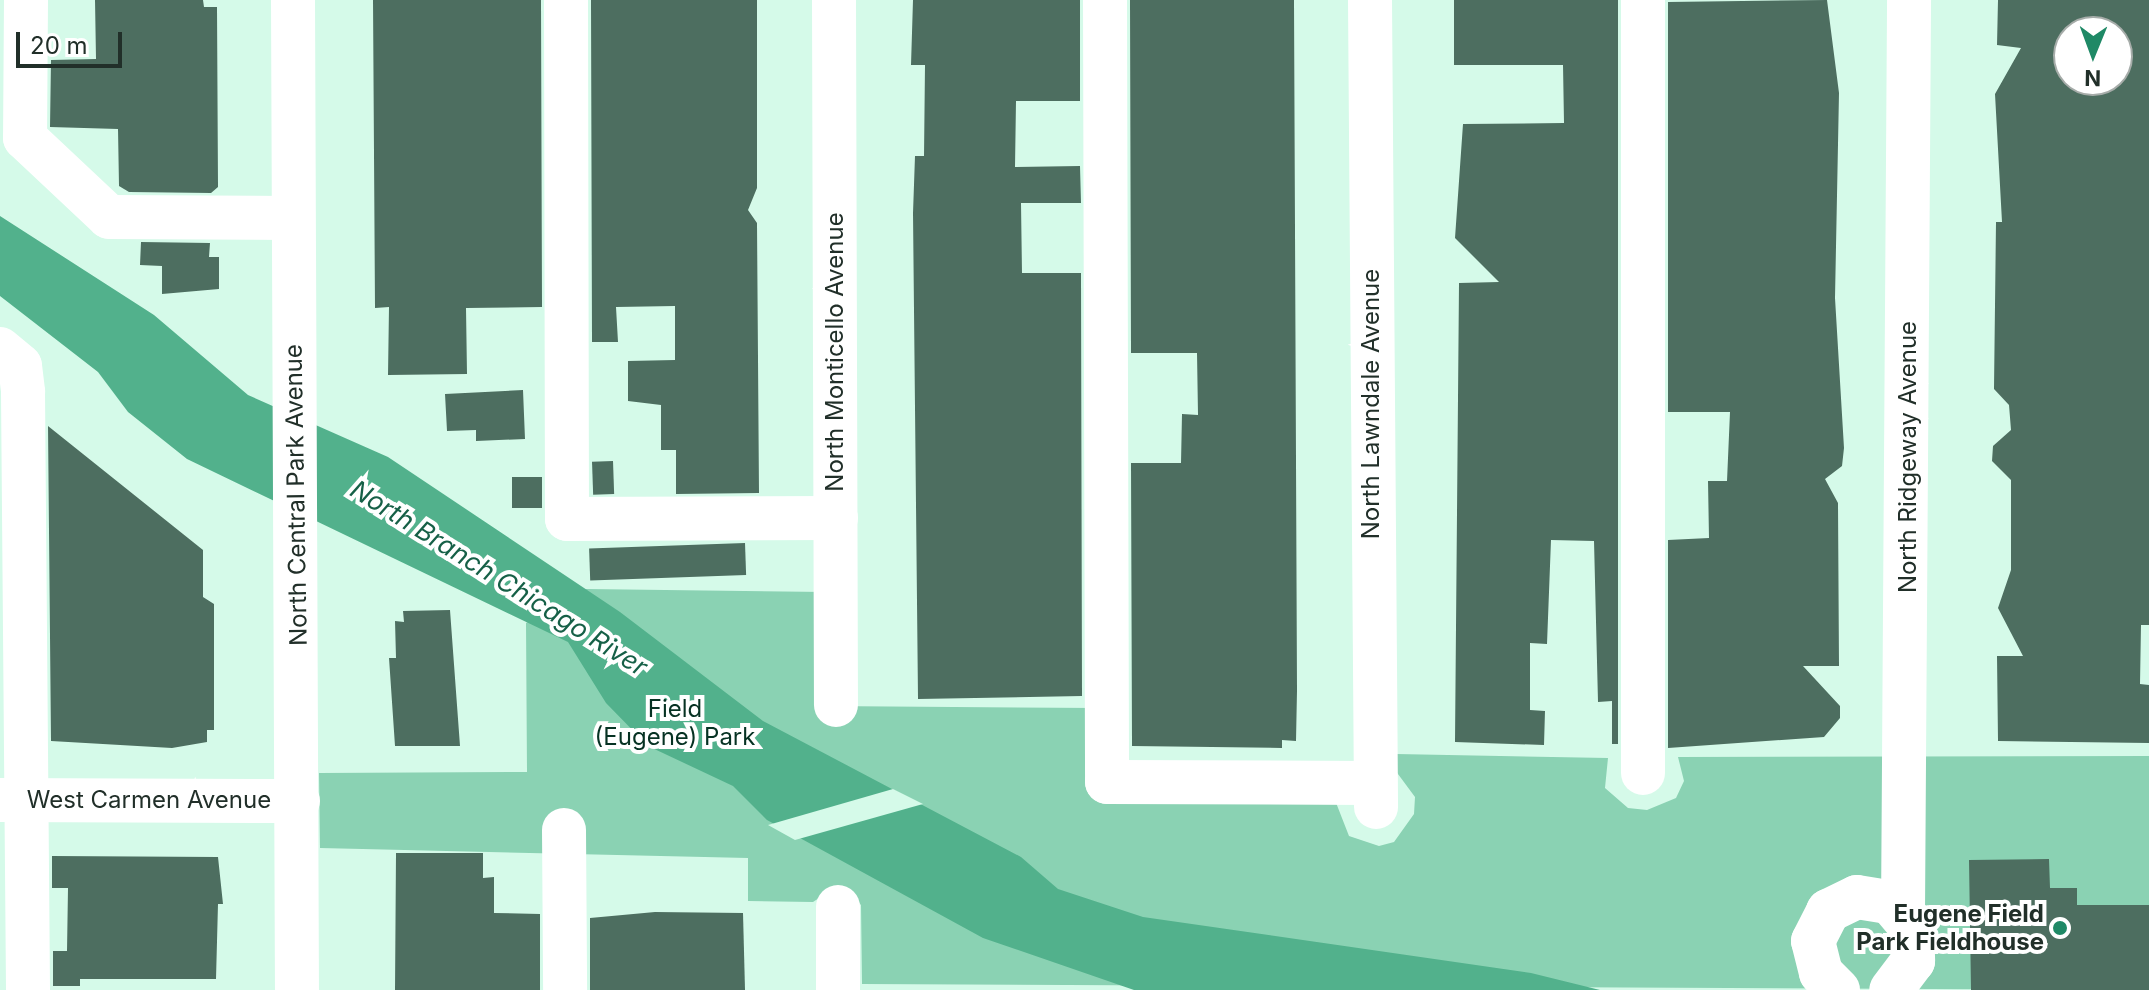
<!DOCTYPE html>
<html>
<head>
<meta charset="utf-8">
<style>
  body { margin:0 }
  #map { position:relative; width:2149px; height:990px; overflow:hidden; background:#d5fae9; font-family:Inter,sans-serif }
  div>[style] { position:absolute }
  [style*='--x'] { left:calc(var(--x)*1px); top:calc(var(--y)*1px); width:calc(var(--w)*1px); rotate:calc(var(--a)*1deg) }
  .green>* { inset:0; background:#8ad2b3 }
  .water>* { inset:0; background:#52b18c }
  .pier>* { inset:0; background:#d5fae9 }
  .building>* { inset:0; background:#4d6e60; transform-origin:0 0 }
  .minor>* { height:44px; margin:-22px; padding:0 22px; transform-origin:22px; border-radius:22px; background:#fff }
  .dots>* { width:22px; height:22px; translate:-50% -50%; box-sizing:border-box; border:4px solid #fff; border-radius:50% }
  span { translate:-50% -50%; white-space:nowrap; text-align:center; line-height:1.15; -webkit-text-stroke:8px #fff; paint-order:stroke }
  .street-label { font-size:24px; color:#212f29 }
  .park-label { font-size:24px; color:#063223 }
  .poi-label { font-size:24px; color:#212f29; font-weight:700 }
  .right { translate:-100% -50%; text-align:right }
  .water-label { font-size:26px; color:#166047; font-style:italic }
  .north { position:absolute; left:2053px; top:16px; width:80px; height:80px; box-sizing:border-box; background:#fff; border:2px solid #a6aca9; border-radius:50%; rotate:181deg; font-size:22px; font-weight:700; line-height:32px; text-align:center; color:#212f29 }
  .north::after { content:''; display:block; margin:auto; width:28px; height:36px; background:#1f8966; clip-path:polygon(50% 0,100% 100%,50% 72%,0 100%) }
  .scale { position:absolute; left:16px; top:32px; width:106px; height:36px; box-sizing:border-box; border:4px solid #212f29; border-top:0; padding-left:10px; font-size:24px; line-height:28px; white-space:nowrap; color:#212f29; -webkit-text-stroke:6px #fff; paint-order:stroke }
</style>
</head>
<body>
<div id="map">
  <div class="green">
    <i style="clip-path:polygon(586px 589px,825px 592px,825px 706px,1096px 708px,1096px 782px,1333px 795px,1349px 836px,1379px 846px,1394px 842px,1414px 814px,1415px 797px,1395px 770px,1396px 754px,1608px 758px,1605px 788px,1628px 808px,1647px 810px,1676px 798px,1684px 781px,1678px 757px,2149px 756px,2149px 990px,862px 984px,861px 905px,850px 893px,828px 892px,813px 902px,748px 901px,748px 858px,320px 848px,319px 773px,527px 772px,526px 623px)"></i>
  </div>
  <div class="water">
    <i style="clip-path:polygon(0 216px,154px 315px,248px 395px,388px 457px,620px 612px,763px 721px,1021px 857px,1058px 889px,1143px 917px,1531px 973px,1600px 990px,1134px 990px,983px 938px,767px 820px,733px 786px,648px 746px,606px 703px,568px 642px,187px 459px,128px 412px,98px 372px,0 296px)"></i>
  </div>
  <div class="pier">
    <i style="clip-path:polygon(893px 789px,923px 804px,795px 840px,768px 825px)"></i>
  </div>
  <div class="building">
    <i style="clip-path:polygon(95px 0,203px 0,204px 7px,217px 7px,218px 187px,211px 193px,129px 192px,119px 186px,118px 129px,50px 127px,51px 60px,96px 59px)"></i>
    <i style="clip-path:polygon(373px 0,541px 0,542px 307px,466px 308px,467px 374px,388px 375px,389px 307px,375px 308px)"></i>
    <i style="clip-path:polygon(591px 0,757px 0,757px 188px,748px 210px,757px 223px,759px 493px,676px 494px,676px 450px,661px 450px,661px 405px,628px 401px,628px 361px,675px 360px,675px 306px,616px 307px,618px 342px,592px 342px)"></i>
    <i style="clip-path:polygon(913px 0,1080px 0,1080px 101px,1016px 101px,1015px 167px,1080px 166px,1081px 203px,1021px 203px,1022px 273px,1081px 273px,1082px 696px,918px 699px,913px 213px,915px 156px,924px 156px,925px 65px,911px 65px)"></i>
    <i style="clip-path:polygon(1130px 0,1294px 0,1297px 691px,1296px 741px,1282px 740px,1282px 748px,1132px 746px,1131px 463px,1181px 463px,1182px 414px,1198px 415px,1197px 353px,1131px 353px)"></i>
    <i style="clip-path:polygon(1454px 0,1618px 0,1618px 744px,1612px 744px,1612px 701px,1598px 702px,1594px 541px,1551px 540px,1547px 644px,1530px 643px,1530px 710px,1545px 711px,1544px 745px,1455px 742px,1459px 283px,1499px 282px,1455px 238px,1463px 124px,1564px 123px,1563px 65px,1454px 65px)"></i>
    <i style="clip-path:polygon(1827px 0,1839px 93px,1835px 298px,1844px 448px,1842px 466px,1825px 479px,1838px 503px,1839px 666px,1803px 666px,1840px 706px,1840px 718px,1824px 737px,1668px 748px,1668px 540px,1709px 538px,1708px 481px,1727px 481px,1730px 412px,1668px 412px,1668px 2px)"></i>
    <i style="clip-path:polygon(evenodd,1998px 0,2149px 0,2149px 625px,2141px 625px,2140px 684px,2149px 685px,2149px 743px,1998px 741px,1997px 656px,2023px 656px,1998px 608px,2011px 570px,2011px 480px,1992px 461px,1993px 446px,2011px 430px,2009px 405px,1994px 389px,1996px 222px,2002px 222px,1995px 94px,2021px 48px,1997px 45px,1998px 0,2069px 32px,2117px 32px,2117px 80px,2069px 80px,2069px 32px)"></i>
    <i style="clip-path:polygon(141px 242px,210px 243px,209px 257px,219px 257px,219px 289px,162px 294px,162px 266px,140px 265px)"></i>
    <i style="clip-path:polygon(523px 390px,525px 439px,476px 441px,476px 430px,447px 431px,445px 394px)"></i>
    <i style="clip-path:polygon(48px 426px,203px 550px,203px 597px,214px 604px,214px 730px,207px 730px,207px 742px,172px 748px,51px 741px)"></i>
    <i style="left:613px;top:461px;width:33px;height:21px;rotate:88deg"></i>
    <i style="left:542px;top:477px;width:31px;height:30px;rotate:90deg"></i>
    <i style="left:745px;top:543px;width:32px;height:156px;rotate:88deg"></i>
    <i style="clip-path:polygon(450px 610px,460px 746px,395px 746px,389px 658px,396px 658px,395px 621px,404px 622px,403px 611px)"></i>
    <i style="clip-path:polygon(396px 853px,483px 853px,483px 878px,494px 877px,494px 913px,540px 914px,540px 990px,395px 990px)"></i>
    <i style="clip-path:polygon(52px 856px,218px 857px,223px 904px,218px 904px,216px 979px,80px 979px,80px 986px,53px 986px,53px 951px,67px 951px,68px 888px,52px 888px)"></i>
    <i style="clip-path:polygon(2049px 859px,2050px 888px,2077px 888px,2077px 905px,2149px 905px,2149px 990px,1971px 990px,1969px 860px)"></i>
    <i style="clip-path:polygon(655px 912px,743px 913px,745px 990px,590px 990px,590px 918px)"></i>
  </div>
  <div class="minor">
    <i style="--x:26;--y:0;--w:138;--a:90.4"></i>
    <i style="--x:25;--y:138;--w:115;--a:43.2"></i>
    <i style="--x:109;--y:217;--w:184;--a:0.3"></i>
    <i style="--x:293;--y:0;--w:990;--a:89.77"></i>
    <i style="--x:566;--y:0;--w:519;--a:89.89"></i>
    <i style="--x:567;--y:519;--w:269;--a:-0.2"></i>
    <i style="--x:834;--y:0;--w:705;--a:89.84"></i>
    <i style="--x:1105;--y:0;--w:782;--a:89.85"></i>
    <i style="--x:1107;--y:782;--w:265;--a:0.2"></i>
    <i style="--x:1370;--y:0;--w:807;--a:89.57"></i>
    <i style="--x:1643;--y:0;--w:773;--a:90"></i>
    <i style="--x:0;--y:349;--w:26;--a:40"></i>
    <i style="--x:20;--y:366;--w:26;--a:83"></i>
    <i style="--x:23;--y:392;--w:598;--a:89.52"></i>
    <i style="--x:0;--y:800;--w:298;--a:0.2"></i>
    <i style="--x:564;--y:830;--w:160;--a:89.6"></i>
    <i style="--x:838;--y:907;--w:83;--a:90"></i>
    <i style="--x:1903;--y:913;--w:913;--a:-89.62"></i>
    <i style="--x:1838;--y:990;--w:24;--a:-135"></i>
    <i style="--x:1821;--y:973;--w:33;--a:-104"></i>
    <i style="--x:1813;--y:941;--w:34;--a:-63"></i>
    <i style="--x:1828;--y:911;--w:32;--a:-26"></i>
    <i style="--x:1857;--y:897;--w:33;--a:9"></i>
    <i style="--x:1890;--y:902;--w:34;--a:50"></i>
    <i style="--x:1912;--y:928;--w:33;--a:88"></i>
    <i style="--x:1913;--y:961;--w:36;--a:127"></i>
  </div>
  <div class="dots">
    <i style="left:2060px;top:928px;background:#1f8966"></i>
  </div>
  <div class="street-label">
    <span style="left:835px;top:352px;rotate:-90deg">North Monticello Avenue</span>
    <span style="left:1371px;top:404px;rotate:-90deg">North Lawndale Avenue</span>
    <span style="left:1908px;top:457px;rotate:-90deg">North Ridgeway Avenue</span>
    <span style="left:296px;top:495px;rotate:-91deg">North Central Park Avenue</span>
    <span style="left:149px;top:800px">West Carmen Avenue</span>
  </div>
  <div class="park-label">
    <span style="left:675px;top:723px">Field<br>(Eugene) Park</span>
  </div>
  <div class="poi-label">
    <span class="right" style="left:2044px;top:928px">Eugene Field<br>Park Fieldhouse</span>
  </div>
  <div class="water-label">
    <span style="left:499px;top:578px;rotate:32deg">North Branch Chicago River</span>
  </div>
  <div class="north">N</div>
  <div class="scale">20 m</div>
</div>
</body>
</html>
